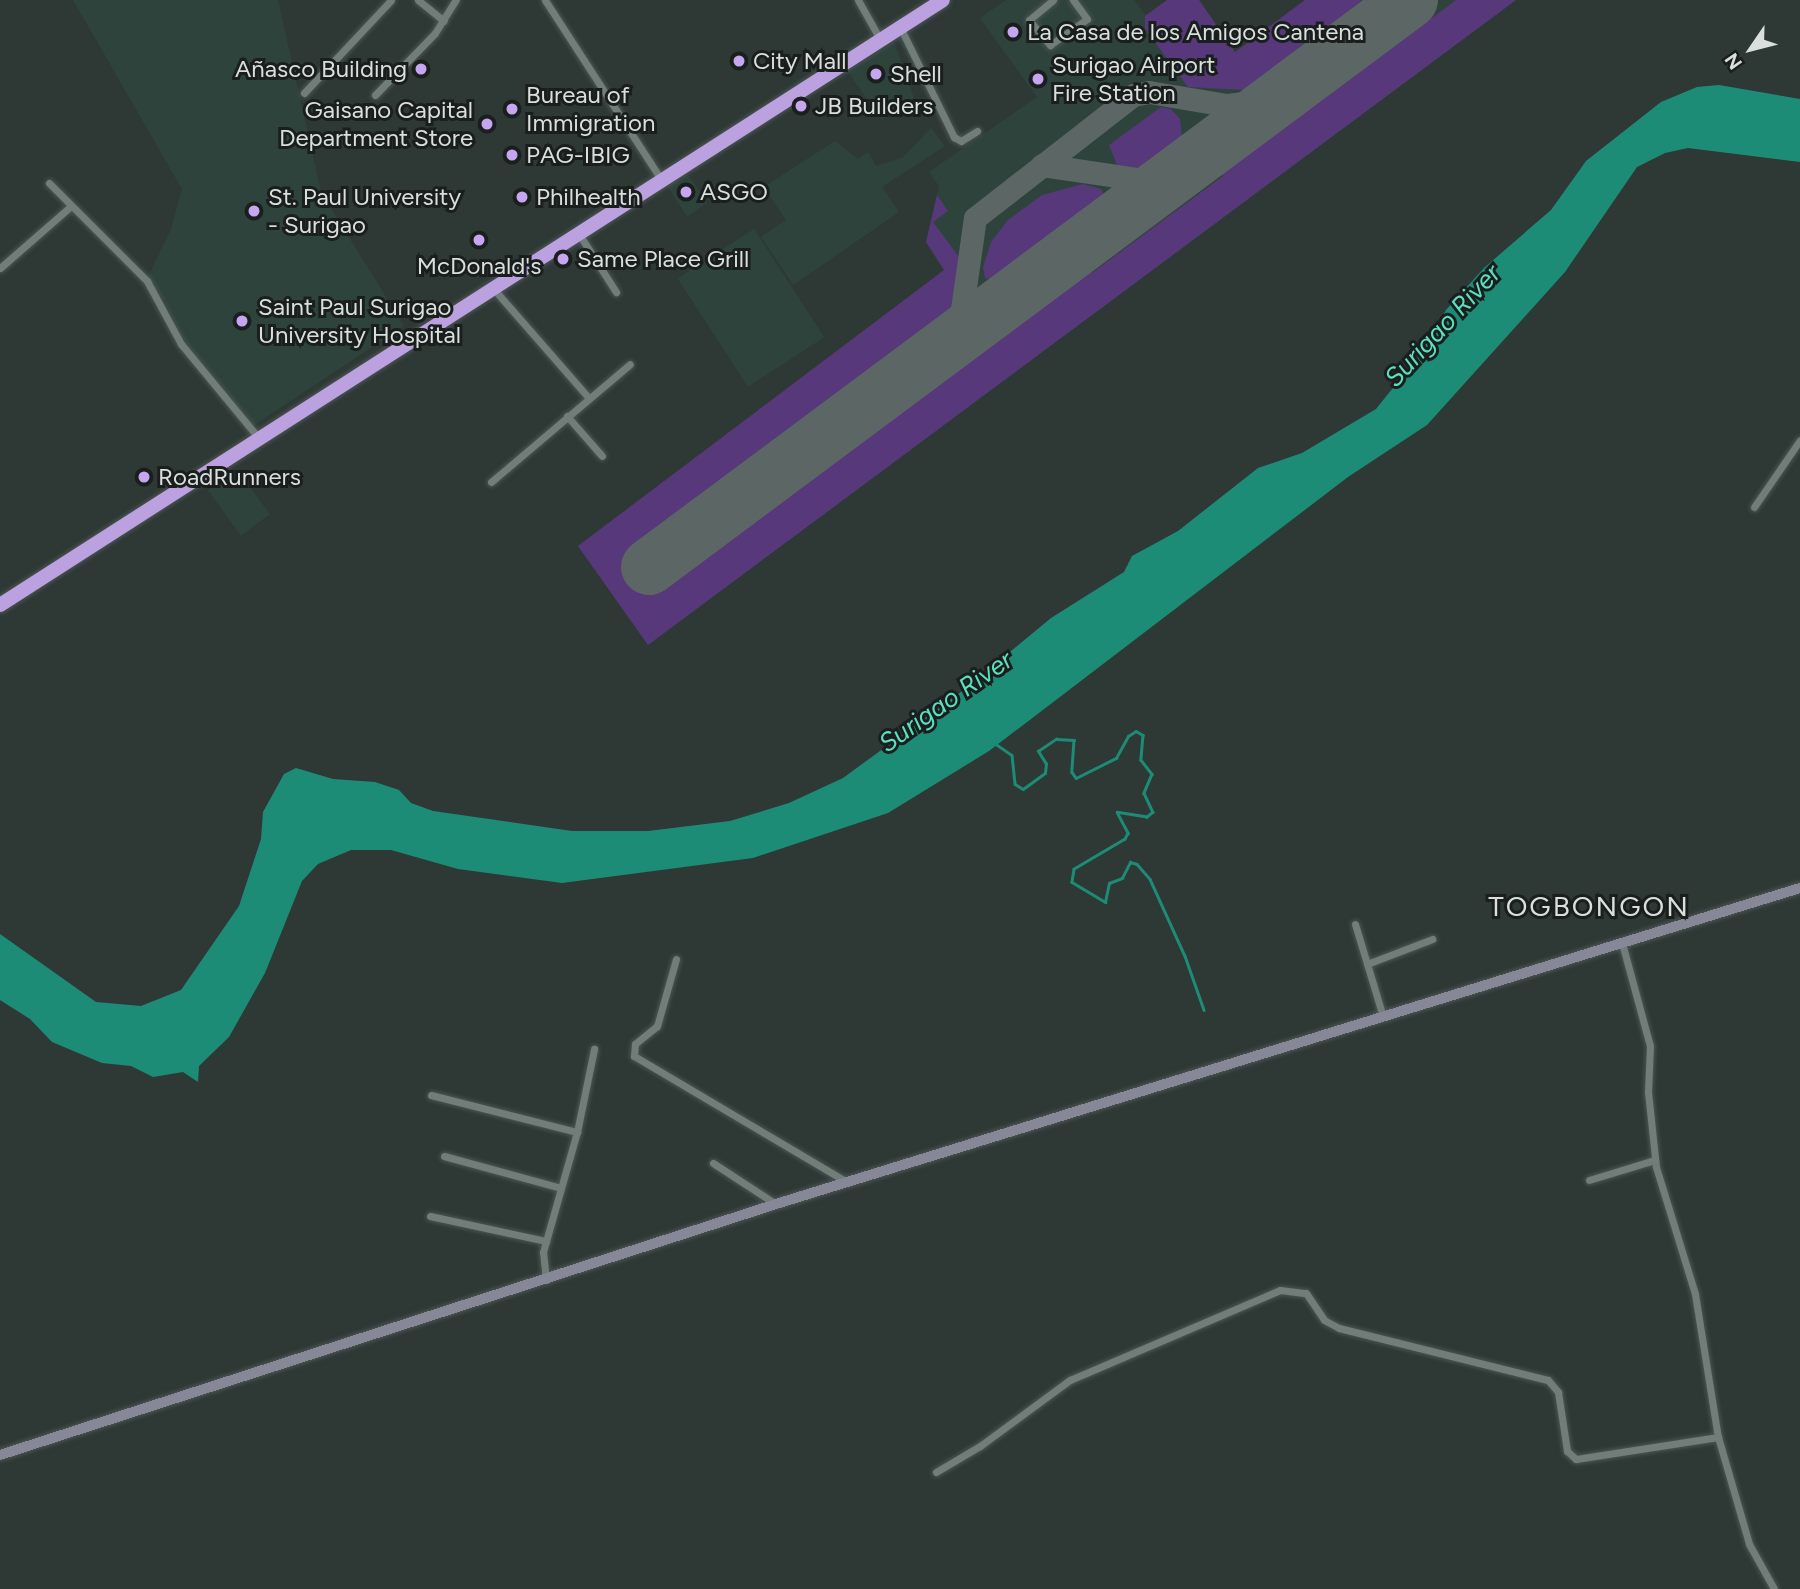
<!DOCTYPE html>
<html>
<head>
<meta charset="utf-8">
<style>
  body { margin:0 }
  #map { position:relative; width:1800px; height:1589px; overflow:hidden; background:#2e3936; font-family:Figtree,sans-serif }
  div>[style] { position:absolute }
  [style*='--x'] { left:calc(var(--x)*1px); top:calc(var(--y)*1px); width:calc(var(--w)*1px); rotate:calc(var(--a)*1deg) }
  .built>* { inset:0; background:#2f433d; transform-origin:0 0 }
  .green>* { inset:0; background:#57387b }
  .water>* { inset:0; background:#1d8c76 }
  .stream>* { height:2.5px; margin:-1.25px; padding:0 1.25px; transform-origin:1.25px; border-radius:1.25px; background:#1d8c76 }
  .taxiway>* { height:23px; margin:-11.5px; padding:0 11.5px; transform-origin:11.5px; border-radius:11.5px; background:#5c6664 }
  .runway>* { height:56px; margin:-28px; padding:0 28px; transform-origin:28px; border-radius:28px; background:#5c6664 }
  .roads { filter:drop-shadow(0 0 2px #4c5553) drop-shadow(0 0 2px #4c5553) }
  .street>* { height:7px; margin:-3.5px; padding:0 3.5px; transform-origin:3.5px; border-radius:3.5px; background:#707d79 }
  .secondary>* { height:10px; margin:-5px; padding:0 5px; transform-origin:5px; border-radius:5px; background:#868898 }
  .highway>* { height:14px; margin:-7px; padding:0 7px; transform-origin:7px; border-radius:7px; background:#bba1e0 }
  .dots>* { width:19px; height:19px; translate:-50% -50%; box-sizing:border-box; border:4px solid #1a1f1d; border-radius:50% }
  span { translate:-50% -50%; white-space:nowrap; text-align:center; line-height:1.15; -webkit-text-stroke:6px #1a1f1d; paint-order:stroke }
  .poi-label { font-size:24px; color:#d8dfdd }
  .left { translate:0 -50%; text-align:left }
  .right { translate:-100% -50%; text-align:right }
  .water-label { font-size:26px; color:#5ce0c2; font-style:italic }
  .quarter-label { font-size:28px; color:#d8dfdd; letter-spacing:2px }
  .north { position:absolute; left:1716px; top:14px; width:70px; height:70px; -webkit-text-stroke:5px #1a1f1d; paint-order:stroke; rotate:235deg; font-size:19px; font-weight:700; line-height:28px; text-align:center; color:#d8dfdd }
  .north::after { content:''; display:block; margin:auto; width:24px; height:32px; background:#d8dfdd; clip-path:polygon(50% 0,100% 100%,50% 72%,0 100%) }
</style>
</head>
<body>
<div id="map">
  <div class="built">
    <i style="clip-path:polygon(73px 0,278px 0,321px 192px,404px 326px,253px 426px,181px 339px,166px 303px,148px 277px,171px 229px,182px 189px)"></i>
    <i style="clip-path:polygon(1006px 0,1134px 0,1146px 16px,1167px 0,1199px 0,1235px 52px,1305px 0,1516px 0,648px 645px,578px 546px,945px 270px,926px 242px,939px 186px,929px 172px,1037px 97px,980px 18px)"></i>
    <i style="clip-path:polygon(894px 42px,914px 98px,882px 120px,847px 71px)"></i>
    <i style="clip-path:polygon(931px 128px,945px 146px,882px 187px,899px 212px,793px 285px,761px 237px,786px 220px,764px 187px,835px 141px,858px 159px,868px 152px,876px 166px,902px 158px)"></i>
    <i style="left:687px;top:173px;width:36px;height:24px;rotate:56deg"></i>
    <i style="left:754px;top:229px;width:129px;height:91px;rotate:57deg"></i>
    <i style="left:237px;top:469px;width:56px;height:36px;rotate:54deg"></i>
  </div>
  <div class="green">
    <i style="clip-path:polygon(1167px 0,1199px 0,1235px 52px,1305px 0,1363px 0,1275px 66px,1279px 73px,1267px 82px,1263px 77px,1245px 90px,1188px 87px,1145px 29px,1145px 16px)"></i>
    <i style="clip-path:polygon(1456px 0,1516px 0,648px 645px,578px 546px,944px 270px,926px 242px,937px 195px,948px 211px,933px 222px,959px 257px,950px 318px,637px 550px,663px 585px,1088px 268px,1092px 273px,1223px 176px,1217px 168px,1304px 103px,1309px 110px)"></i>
    <i style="clip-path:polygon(1161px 107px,1171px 109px,1180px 119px,1182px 137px,1140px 168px,1117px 165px,1109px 145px)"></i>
    <i style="clip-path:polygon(1083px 184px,1101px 189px,1104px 195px,998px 281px,985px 278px,983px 267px,991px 242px,1008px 220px,1042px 195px)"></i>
  </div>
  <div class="water">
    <i style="clip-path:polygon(1719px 85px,1800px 99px,1800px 162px,1688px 148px,1665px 153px,1637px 167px,1565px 272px,1427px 425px,1348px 477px,989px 751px,888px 813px,753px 858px,562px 883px,458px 869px,391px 850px,351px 850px,318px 864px,302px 881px,265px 973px,229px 1037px,199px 1066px,198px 1082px,183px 1072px,153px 1077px,131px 1066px,102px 1063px,52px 1042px,30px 1019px,0 1000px,0 934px,96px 1002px,141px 1006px,181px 990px,239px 906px,261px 839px,263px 812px,284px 774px,296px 768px,333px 779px,375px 782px,399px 790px,411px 803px,433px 811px,572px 831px,648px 831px,730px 821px,789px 803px,843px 778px,969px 686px,1051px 618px,1124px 572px,1132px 556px,1178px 531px,1258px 468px,1302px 453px,1376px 409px,1417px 358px,1446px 310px,1484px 268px,1551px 210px,1586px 161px,1661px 102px,1697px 87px)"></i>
  </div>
  <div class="stream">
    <i style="--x:996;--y:744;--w:19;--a:35"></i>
    <i style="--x:1012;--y:755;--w:29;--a:84"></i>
    <i style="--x:1015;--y:784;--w:9;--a:32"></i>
    <i style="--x:1023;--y:789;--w:27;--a:-36"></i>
    <i style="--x:1045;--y:773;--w:9;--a:-84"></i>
    <i style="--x:1046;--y:764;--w:15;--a:-122"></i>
    <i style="--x:1038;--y:751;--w:22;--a:-34"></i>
    <i style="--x:1056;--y:739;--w:18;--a:3"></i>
    <i style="--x:1074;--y:740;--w:32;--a:94"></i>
    <i style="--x:1072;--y:772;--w:7;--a:56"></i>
    <i style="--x:1076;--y:778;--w:45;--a:-26.6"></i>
    <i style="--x:1116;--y:758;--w:25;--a:-61"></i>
    <i style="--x:1128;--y:736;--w:9;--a:-32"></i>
    <i style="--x:1136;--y:731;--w:8;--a:30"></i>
    <i style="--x:1143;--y:735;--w:25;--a:95"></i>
    <i style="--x:1141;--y:760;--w:18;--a:52"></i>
    <i style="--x:1152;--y:774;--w:21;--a:113"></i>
    <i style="--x:1144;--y:793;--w:21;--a:65"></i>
    <i style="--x:1153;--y:812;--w:8;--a:140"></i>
    <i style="--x:1147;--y:817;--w:30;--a:-171"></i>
    <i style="--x:1117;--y:812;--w:24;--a:62"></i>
    <i style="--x:1128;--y:833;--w:7;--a:117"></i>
    <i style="--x:1125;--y:839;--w:59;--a:149.5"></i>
    <i style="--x:1074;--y:869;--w:13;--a:99"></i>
    <i style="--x:1072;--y:882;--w:39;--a:31"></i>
    <i style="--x:1105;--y:902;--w:19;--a:-78"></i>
    <i style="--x:1109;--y:883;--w:14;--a:-21"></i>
    <i style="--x:1122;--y:878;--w:18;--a:-63"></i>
    <i style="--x:1130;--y:862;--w:7;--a:16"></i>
    <i style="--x:1137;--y:864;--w:20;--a:49"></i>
    <i style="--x:1150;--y:879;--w:85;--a:65.6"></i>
    <i style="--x:1185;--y:956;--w:57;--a:70.6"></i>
  </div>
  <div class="taxiway">
    <i style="--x:1042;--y:165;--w:123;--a:8.4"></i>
    <i style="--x:958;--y:337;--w:120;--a:-81.9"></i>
    <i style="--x:975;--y:218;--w:200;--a:-37.9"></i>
    <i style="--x:1133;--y:95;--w:16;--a:-11"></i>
    <i style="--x:1149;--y:92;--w:79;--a:9.5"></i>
    <i style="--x:1227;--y:105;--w:50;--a:-6.8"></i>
  </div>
  <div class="runway">
    <i style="--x:649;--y:567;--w:949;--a:-36.69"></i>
  </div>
  <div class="roads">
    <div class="street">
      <i style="--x:418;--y:0;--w:33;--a:39"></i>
      <i style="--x:545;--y:0;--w:212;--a:57.1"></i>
      <i style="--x:858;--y:0;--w:45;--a:60.6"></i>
      <i style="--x:1053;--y:0;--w:31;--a:140"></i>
      <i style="--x:1029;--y:20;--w:33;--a:50"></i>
      <i style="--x:1050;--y:45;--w:45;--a:-35.1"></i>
      <i style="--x:1087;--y:19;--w:24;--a:-126"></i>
      <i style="--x:900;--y:27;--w:123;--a:63.9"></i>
      <i style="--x:954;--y:137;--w:8;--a:30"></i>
      <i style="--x:961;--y:141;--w:19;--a:-32"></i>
      <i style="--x:304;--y:93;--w:127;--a:-46.9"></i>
      <i style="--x:375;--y:95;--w:86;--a:-45.9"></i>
      <i style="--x:435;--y:33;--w:39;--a:-58"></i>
      <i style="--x:49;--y:183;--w:139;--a:45"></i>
      <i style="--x:147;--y:281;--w:72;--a:61.6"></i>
      <i style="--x:181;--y:344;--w:121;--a:50.4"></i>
      <i style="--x:579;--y:234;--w:69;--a:57.5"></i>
      <i style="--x:0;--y:268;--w:94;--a:-41.1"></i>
      <i style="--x:492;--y:287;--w:147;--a:48.9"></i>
      <i style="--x:567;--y:416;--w:53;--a:48.8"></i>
      <i style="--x:491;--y:482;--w:182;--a:-40.3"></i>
      <i style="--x:1754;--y:507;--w:81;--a:-55.5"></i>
      <i style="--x:1355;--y:924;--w:97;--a:73.2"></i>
      <i style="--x:1622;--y:943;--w:107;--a:74.8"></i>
      <i style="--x:1650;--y:1046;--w:46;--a:92.5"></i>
      <i style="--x:1648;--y:1092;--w:75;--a:83.9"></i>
      <i style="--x:1656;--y:1167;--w:133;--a:72.9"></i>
      <i style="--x:1695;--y:1294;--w:145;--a:80.9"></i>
      <i style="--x:1718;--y:1437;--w:111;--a:73.8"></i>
      <i style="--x:1749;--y:1544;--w:51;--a:60.9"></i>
      <i style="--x:676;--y:959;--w:70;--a:105.8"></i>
      <i style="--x:657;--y:1026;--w:28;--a:141"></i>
      <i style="--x:635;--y:1044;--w:12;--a:95"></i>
      <i style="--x:634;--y:1056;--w:247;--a:30.6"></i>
      <i style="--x:1367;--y:964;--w:70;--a:-21"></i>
      <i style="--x:431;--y:1095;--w:151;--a:14.2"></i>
      <i style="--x:444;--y:1156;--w:121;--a:15.3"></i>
      <i style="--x:713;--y:1163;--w:75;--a:33.1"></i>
      <i style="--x:1589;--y:1180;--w:69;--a:-16.9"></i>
      <i style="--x:430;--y:1216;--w:119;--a:12.2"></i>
      <i style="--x:546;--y:1280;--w:28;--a:-96"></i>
      <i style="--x:543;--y:1252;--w:125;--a:-74.2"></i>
      <i style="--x:577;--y:1132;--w:85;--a:-78.4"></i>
      <i style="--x:936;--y:1472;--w:51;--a:-30.6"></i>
      <i style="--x:980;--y:1446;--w:112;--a:-36.3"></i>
      <i style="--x:1070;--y:1380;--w:228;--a:-23.2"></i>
      <i style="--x:1280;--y:1290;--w:26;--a:7"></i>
      <i style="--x:1306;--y:1293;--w:32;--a:56"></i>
      <i style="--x:1324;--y:1320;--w:17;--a:28"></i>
      <i style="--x:1339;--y:1328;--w:215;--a:14"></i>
      <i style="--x:1548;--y:1380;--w:16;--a:50"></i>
      <i style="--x:1558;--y:1392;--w:60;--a:81.3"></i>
      <i style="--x:1567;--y:1451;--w:12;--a:42"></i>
      <i style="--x:1576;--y:1459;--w:144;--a:-8.8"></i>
    </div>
    <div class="secondary">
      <i style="--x:0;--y:1455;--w:816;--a:-17.92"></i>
      <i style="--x:776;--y:1204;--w:1072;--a:-17.15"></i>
    </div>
    <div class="highway">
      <i style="--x:0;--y:605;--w:1120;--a:-32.68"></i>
    </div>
  </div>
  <div class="dots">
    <i style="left:1013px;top:32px;background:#c6a6f0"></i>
    <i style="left:739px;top:61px;background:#c6a6f0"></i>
    <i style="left:421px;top:69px;background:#c6a6f0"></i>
    <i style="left:876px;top:74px;background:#c6a6f0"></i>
    <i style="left:1038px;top:79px;background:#c6a6f0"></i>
    <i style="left:801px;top:106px;background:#c6a6f0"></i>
    <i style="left:512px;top:109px;background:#c6a6f0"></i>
    <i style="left:487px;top:124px;background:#c6a6f0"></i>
    <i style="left:512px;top:155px;background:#c6a6f0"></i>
    <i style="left:686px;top:192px;background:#c6a6f0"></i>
    <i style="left:522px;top:197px;background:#c6a6f0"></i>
    <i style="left:254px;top:211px;background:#c6a6f0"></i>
    <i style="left:479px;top:240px;background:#c6a6f0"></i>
    <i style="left:563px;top:259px;background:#c6a6f0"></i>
    <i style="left:242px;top:321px;background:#c6a6f0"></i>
    <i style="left:144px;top:477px;background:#c6a6f0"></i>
  </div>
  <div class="poi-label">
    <span class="left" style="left:1027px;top:32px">La Casa de los Amigos Cantena</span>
    <span class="left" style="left:753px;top:61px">City Mall</span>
    <span class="left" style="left:1052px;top:79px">Surigao Airport<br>Fire Station</span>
    <span class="right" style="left:407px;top:69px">Añasco Building</span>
    <span class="left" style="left:890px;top:74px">Shell</span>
    <span class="left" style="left:526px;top:109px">Bureau of<br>Immigration</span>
    <span class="left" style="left:815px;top:106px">JB Builders</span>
    <span class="right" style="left:473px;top:124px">Gaisano Capital<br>Department Store</span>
    <span class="left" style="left:526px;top:155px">PAG-IBIG</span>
    <span class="left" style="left:700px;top:192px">ASGO</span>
    <span class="left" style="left:268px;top:211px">St. Paul University<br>- Surigao</span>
    <span class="left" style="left:536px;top:197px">Philhealth</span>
    <span class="left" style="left:577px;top:259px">Same Place Grill</span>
    <span style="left:479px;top:266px">McDonald's</span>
    <span class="left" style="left:258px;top:321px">Saint Paul Surigao<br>University Hospital</span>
    <span class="left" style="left:158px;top:477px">RoadRunners</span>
  </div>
  <div class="water-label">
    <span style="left:1443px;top:326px;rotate:-47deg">Surigao River</span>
    <span style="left:946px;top:702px;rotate:-35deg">Surigao River</span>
  </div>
  <div class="quarter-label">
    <span style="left:1589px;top:906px">TOGBONGON</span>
  </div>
  <div class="north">N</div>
</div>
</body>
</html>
